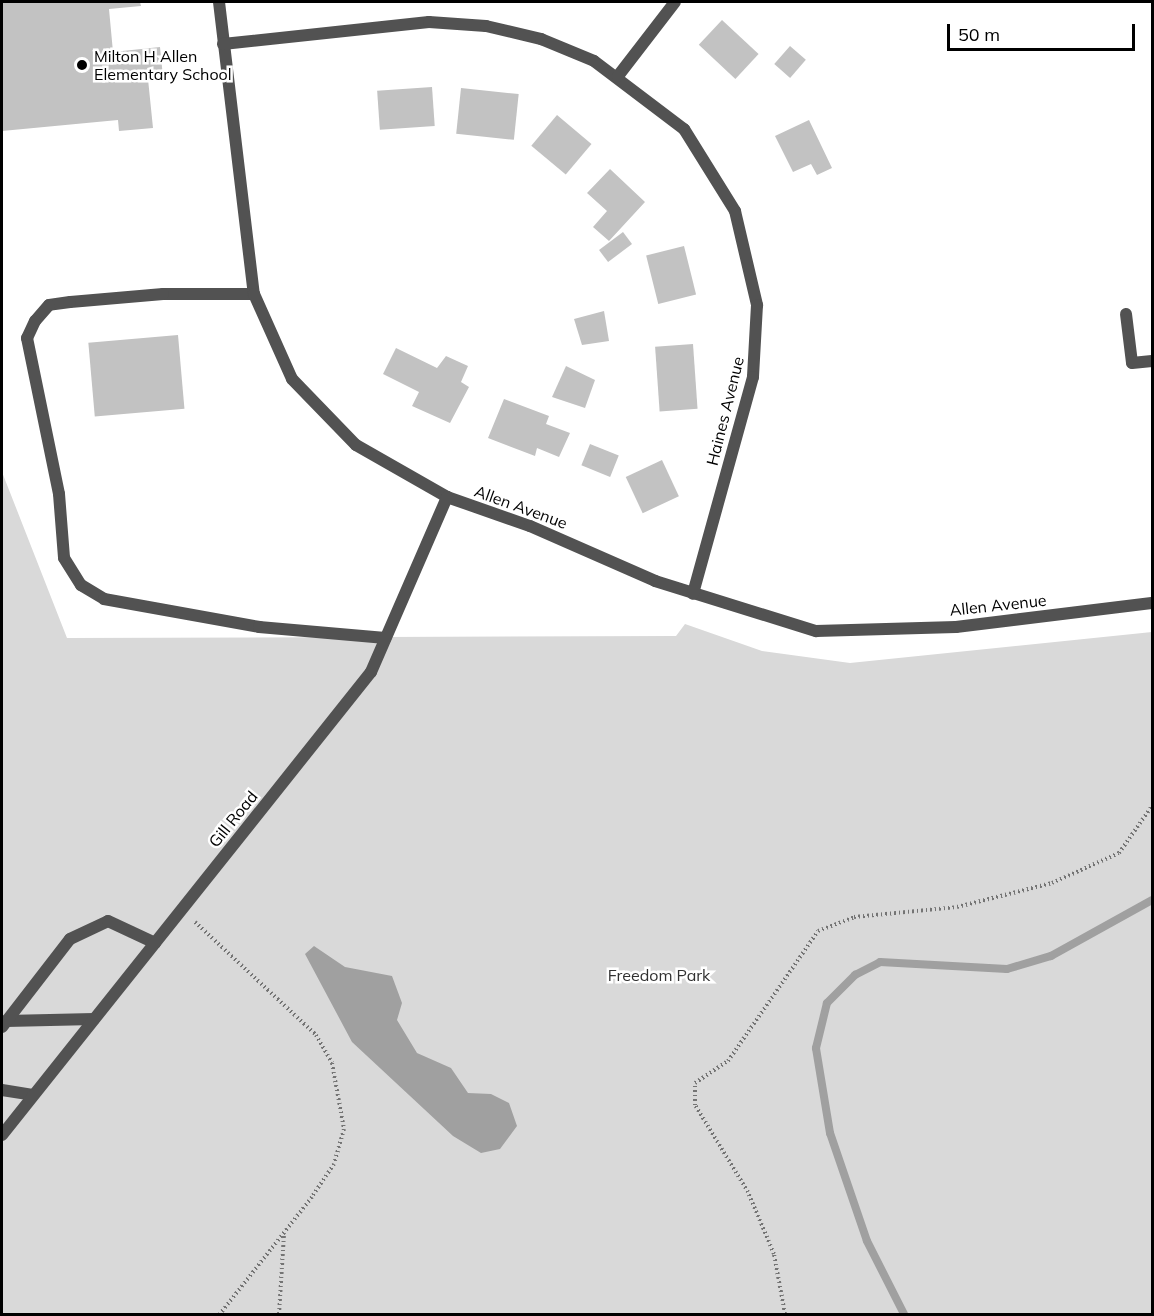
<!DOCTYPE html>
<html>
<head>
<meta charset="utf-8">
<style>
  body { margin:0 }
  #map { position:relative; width:1154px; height:1316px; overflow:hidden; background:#fff; font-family:Mulish,sans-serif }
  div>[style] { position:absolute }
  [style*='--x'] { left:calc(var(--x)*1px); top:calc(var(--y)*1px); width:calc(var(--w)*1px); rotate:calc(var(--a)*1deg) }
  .green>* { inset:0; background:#d9d9d9 }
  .water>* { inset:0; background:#a0a0a0 }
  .stream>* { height:8px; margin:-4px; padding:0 4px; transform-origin:4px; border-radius:4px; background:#a0a0a0 }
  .building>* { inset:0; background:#c2c2c2; transform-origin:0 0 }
  .path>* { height:4px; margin-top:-2px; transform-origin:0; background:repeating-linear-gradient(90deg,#747474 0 1.5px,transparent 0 4.5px) }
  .lane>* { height:12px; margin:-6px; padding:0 6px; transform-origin:6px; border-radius:6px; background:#525252 }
  .street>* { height:12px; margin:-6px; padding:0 6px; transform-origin:6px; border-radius:6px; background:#525252 }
  .dots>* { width:16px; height:16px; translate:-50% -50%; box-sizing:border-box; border:3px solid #fff; border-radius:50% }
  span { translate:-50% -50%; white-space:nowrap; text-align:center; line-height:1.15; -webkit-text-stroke:5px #fff; paint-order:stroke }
  .poi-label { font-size:16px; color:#000 }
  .left { translate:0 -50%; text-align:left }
  .street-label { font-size:16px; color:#000 }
  .park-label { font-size:16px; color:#303030 }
  .frame { position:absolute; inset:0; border:3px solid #000; pointer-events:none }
  .scale { position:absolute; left:947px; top:24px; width:188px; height:27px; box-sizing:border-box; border:3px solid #000; border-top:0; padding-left:8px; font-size:18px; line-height:21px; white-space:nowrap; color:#000; -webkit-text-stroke:4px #fff; paint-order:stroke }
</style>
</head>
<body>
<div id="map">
  <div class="green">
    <i style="clip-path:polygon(2px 472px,67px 638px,676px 636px,685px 624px,762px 651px,850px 663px,1152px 632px,1152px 1314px,2px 1314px)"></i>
  </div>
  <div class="water">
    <i style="clip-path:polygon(314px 946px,345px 967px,392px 976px,402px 1003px,397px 1020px,417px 1053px,451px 1068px,468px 1093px,491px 1094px,509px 1103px,517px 1126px,500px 1149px,481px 1153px,453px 1136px,352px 1042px,305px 954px)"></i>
  </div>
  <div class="stream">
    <i style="--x:904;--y:1314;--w:82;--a:-116.9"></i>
    <i style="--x:867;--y:1241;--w:114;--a:-108.9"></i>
    <i style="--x:830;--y:1133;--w:86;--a:-99.4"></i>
    <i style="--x:816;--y:1048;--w:46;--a:-76.3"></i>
    <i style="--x:827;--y:1003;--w:40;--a:-45"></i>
    <i style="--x:855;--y:975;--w:28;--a:-27"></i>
    <i style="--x:880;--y:962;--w:127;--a:3.2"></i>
    <i style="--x:1007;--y:969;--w:46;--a:-16.5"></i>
    <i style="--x:1051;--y:956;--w:115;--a:-29"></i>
  </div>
  <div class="building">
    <i style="clip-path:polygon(2px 2px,140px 2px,141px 6px,109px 9px,113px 52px,160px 47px,163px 77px,148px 79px,153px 128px,119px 131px,118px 120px,2px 131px)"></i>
    <i style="left:722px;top:20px;width:50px;height:34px;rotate:43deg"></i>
    <i style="left:790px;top:46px;width:21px;height:24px;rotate:41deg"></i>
    <i style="left:432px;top:87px;width:39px;height:55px;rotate:86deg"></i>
    <i style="left:461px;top:88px;width:58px;height:46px;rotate:6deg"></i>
    <i style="left:557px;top:115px;width:45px;height:40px;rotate:40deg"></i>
    <i style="clip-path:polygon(809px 120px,832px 168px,817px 175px,811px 164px,793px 172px,775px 136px)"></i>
    <i style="clip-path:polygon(610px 169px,645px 202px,609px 241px,593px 227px,607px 211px,587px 193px)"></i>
    <i style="left:623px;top:232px;width:15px;height:30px;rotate:53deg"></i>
    <i style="left:684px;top:246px;width:50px;height:39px;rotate:76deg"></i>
    <i style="clip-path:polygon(604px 311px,609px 341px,582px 345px,574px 319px)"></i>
    <i style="left:178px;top:335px;width:74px;height:90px;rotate:85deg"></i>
    <i style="left:693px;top:344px;width:65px;height:38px;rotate:86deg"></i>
    <i style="clip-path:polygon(396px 348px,437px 368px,446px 356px,468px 366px,461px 382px,469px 387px,450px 423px,412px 406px,419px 392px,383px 374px)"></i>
    <i style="clip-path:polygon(566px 366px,595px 380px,585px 408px,552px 397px)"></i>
    <i style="clip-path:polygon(504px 399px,549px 416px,546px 424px,570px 433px,559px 457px,537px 448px,535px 456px,488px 438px)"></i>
    <i style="left:590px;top:444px;width:31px;height:23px;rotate:22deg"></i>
    <i style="left:662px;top:460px;width:40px;height:40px;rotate:65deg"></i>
  </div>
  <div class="path">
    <i style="--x:195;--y:922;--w:166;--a:43"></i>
    <i style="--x:316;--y:1035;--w:32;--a:60"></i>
    <i style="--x:332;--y:1063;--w:67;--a:79.7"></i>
    <i style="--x:344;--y:1129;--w:36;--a:106"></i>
    <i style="--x:334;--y:1164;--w:40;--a:124"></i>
    <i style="--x:312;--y:1197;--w:149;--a:128.2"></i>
    <i style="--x:279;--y:1314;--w:79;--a:-86.4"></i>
    <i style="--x:785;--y:1314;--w:61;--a:-100.4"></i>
    <i style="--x:774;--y:1254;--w:67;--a:-112.8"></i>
    <i style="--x:748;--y:1192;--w:102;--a:-121.3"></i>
    <i style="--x:695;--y:1105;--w:22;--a:-90"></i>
    <i style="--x:695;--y:1083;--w:40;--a:-34"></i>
    <i style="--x:728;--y:1061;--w:158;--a:-55.3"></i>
    <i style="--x:818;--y:931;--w:39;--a:-21"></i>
    <i style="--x:854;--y:917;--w:103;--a:-5.5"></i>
    <i style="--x:957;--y:907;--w:98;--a:-14.2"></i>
    <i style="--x:1052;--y:883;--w:73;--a:-24.1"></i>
    <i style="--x:1119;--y:853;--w:57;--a:-54.9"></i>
  </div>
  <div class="lane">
    <i style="--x:254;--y:294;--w:91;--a:180"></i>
    <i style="--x:163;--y:294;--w:93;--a:175.1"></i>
    <i style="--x:70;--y:302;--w:21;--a:172"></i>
    <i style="--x:49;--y:305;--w:21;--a:131"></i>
    <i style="--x:35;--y:321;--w:19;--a:115"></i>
    <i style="--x:27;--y:338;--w:159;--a:78.4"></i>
    <i style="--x:59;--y:494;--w:64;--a:85.5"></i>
    <i style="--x:64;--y:558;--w:32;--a:58"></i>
    <i style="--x:81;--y:585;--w:27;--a:31"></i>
    <i style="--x:104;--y:599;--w:158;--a:10.2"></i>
    <i style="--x:259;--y:627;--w:127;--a:5"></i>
    <i style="--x:1126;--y:314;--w:49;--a:83"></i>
    <i style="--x:1132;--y:363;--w:20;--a:-6"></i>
    <i style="--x:6;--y:1021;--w:88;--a:-1.3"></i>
    <i style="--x:2;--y:1027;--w:111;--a:-52.3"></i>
    <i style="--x:70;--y:939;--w:42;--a:-25.3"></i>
    <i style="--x:108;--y:921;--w:52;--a:25.1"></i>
    <i style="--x:2;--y:1090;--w:31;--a:9"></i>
  </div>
  <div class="street">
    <i style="--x:219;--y:2;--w:294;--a:83.2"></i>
    <i style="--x:254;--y:294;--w:93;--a:65.9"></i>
    <i style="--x:292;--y:379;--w:92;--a:45.9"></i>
    <i style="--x:356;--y:445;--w:105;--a:29.7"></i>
    <i style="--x:447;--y:497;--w:88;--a:19.3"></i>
    <i style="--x:530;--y:526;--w:137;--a:23.7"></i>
    <i style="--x:655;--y:581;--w:169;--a:17.3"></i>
    <i style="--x:816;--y:631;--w:140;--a:-1.6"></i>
    <i style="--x:956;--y:627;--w:197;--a:-7"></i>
    <i style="--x:223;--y:44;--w:207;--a:-6.1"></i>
    <i style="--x:429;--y:22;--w:57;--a:4"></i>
    <i style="--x:486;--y:26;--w:57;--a:13.3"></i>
    <i style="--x:541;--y:39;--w:57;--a:22.5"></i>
    <i style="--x:594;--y:61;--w:113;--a:37.1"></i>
    <i style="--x:684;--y:129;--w:97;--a:58.1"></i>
    <i style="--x:735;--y:211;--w:97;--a:76.8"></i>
    <i style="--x:757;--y:305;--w:72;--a:93.2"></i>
    <i style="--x:753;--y:377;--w:225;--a:105.5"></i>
    <i style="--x:618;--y:76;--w:93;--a:-52.4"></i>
    <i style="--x:2;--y:1135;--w:592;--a:-51.45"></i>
    <i style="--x:371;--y:672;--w:191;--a:-66.5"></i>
  </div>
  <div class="dots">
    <i style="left:82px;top:65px;background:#000"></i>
  </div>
  <div class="poi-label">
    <span class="left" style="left:94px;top:65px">Milton H Allen<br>Elementary School</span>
  </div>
  <div class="street-label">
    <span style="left:725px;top:411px;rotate:-76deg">Haines Avenue</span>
    <span style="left:521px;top:507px;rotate:20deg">Allen Avenue</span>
    <span style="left:998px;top:605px;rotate:-6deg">Allen Avenue</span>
    <span style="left:233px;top:819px;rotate:-51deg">Gill Road</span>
  </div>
  <div class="park-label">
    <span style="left:659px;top:975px">Freedom Park</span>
  </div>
  <div class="frame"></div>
  <div class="scale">50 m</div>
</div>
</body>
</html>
